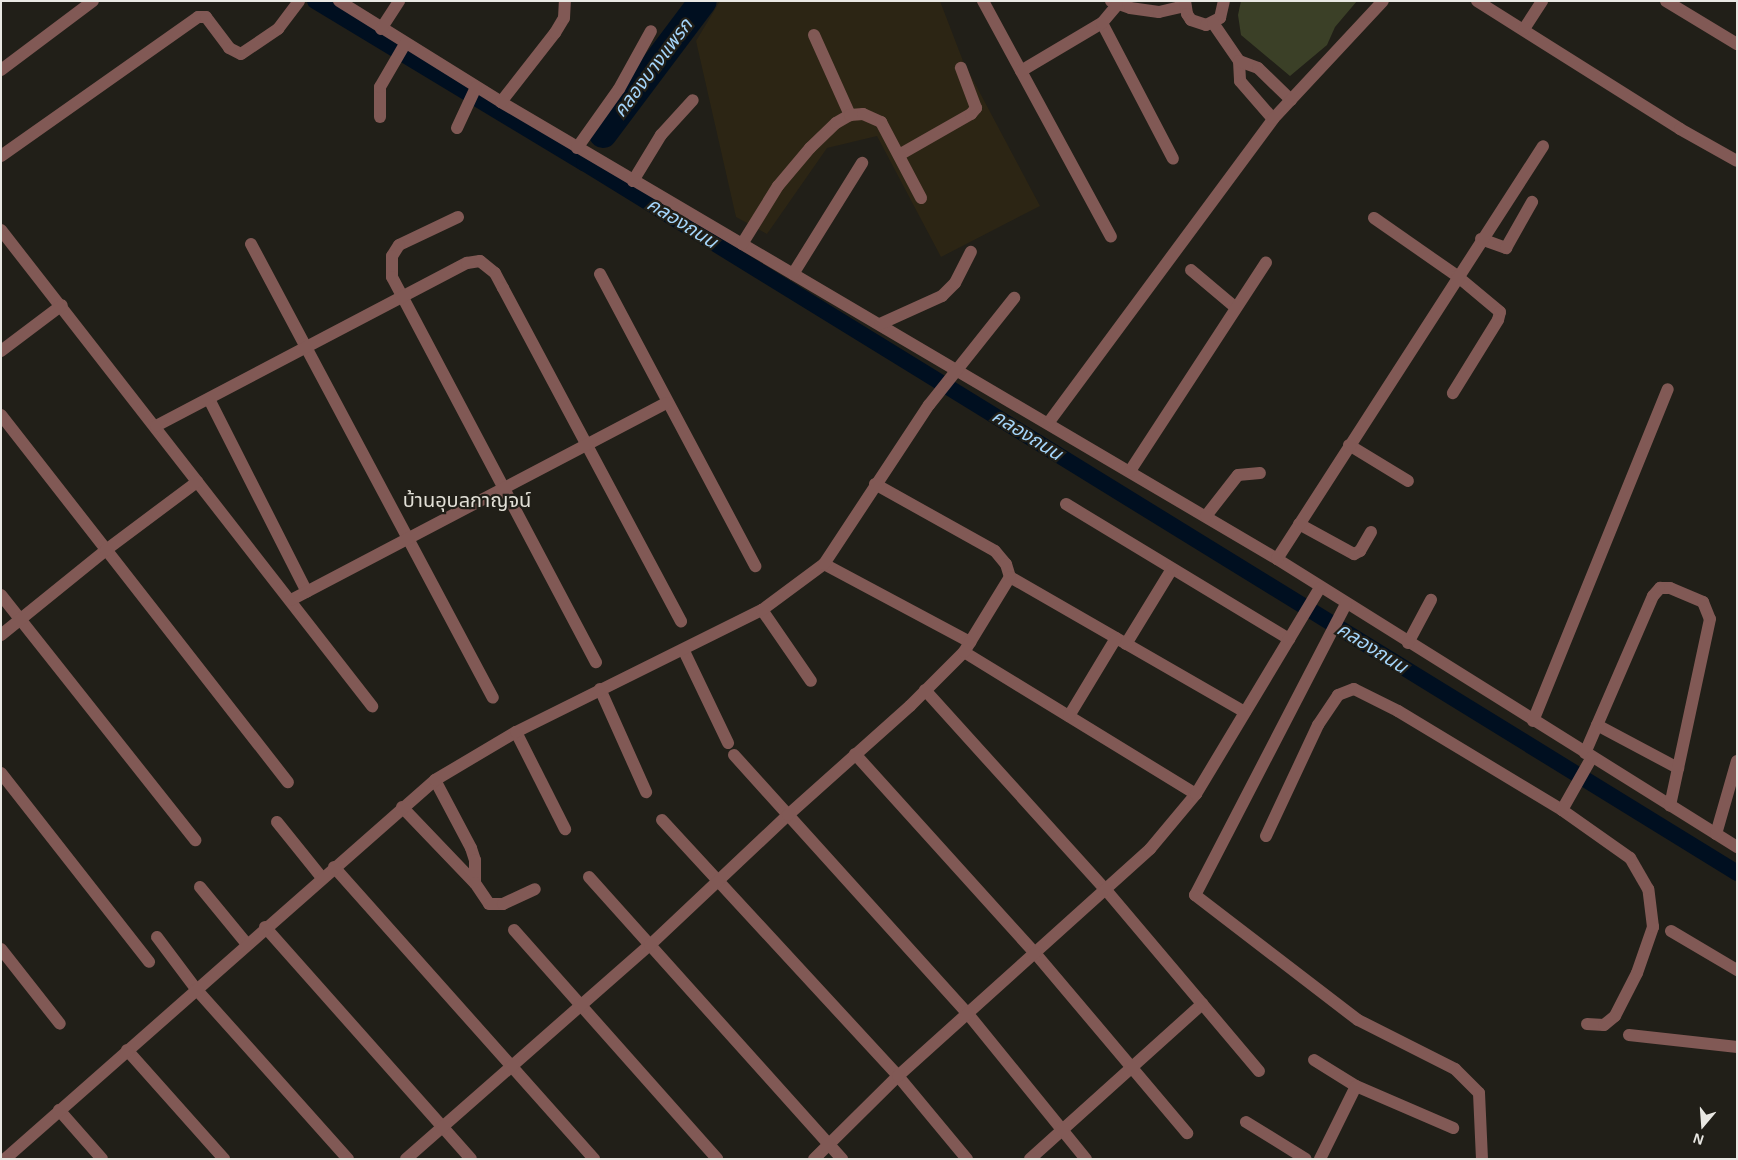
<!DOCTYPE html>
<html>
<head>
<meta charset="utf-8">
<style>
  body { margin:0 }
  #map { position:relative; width:1738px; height:1160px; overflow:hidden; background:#211f18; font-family:Helvetica,"Noto Sans Thai",sans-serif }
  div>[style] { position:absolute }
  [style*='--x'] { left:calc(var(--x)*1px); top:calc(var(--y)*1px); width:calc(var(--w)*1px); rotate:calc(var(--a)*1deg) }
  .industrial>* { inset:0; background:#2c2514 }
  .green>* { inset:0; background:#3b4027 }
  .canal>* { height:16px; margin:-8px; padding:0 8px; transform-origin:8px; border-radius:8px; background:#000f20 }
  .river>* { height:28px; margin:-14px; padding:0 14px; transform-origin:14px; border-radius:14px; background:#000f20 }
  .minor>* { height:12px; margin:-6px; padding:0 6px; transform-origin:6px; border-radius:6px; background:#815955 }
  span { translate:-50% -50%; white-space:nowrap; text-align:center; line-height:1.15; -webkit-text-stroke:4.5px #211f18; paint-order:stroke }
  .water-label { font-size:19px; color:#a4d4f9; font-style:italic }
  .quarter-label { font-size:20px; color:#e2e0d7 }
  .frame { position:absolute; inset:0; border:2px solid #e9e8e3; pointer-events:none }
  .north { position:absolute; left:1678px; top:1100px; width:50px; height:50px; -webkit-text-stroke:4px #211f18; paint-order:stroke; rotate:198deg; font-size:14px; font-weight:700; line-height:20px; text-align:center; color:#e9e8e3 }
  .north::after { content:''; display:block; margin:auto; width:18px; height:22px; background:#e9e8e3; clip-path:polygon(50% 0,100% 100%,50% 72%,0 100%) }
</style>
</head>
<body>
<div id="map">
  <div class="industrial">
    <i style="clip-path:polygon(720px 1px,940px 1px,963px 61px,1040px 206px,941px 257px,877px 136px,827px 148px,767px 234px,736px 217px,696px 41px)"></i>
  </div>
  <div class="green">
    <i style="clip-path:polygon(1241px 1px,1357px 1px,1335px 27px,1327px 45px,1290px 76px,1241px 35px,1238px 15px)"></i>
  </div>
  <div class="canal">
    <i style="--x:315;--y:1;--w:314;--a:31.1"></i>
    <i style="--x:584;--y:163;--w:1354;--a:31.62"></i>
  </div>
  <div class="river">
    <i style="--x:603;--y:134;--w:166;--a:-53.1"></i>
  </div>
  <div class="minor">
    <i style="--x:339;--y:1;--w:191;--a:31.9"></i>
    <i style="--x:501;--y:102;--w:901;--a:30.49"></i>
    <i style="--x:1277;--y:559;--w:543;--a:32.05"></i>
    <i style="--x:983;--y:1;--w:268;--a:61.5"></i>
    <i style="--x:1111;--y:1;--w:20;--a:20"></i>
    <i style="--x:1130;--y:8;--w:29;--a:8"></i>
    <i style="--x:1159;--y:12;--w:27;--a:-13"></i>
    <i style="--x:1185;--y:1;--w:13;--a:81"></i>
    <i style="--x:1187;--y:14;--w:7;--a:56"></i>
    <i style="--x:1191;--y:20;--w:16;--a:18"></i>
    <i style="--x:1206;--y:25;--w:16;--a:-27"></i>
    <i style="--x:1220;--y:18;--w:17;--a:-77"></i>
    <i style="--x:1477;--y:1;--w:240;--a:32.2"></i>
    <i style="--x:1680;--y:129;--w:65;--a:29.3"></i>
    <i style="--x:1666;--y:1;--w:83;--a:31.2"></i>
    <i style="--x:1102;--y:23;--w:153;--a:62.4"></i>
    <i style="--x:1213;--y:23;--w:46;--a:55.6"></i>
    <i style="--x:1239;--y:61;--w:20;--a:87"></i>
    <i style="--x:1240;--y:81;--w:50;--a:49"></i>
    <i style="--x:381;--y:29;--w:33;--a:-57"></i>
    <i style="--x:1524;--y:29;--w:33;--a:-57"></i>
    <i style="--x:814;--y:35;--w:88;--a:65.8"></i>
    <i style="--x:1239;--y:61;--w:20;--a:20"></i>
    <i style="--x:1258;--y:68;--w:46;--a:44.1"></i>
    <i style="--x:1;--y:70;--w:115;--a:-36.9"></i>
    <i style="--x:1021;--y:71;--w:94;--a:-30.7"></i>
    <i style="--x:1102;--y:23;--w:23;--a:-50"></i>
    <i style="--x:501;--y:102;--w:88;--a:-52"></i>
    <i style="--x:555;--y:33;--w:17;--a:-59"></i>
    <i style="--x:564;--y:18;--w:17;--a:-87"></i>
    <i style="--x:380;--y:117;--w:30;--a:-90"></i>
    <i style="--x:380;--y:87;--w:50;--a:-59.8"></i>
    <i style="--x:457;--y:128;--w:45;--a:-65.1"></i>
    <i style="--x:577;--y:148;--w:72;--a:-54.6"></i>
    <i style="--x:619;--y:89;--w:66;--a:-61.1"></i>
    <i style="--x:899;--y:155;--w:83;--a:-29.7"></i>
    <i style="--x:971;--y:114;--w:8;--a:-50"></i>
    <i style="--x:976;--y:108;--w:43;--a:-110.6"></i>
    <i style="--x:1;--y:156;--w:241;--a:-35.2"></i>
    <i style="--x:198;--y:17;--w:8;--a:0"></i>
    <i style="--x:206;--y:17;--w:39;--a:53"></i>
    <i style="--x:229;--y:48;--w:13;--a:27"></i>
    <i style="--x:241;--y:54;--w:45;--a:-34"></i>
    <i style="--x:278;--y:29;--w:35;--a:-53"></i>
    <i style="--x:633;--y:181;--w:54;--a:-58.7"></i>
    <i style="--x:661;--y:135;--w:47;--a:-47.6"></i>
    <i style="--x:458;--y:217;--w:65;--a:154.6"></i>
    <i style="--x:399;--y:245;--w:13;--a:122"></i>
    <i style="--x:392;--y:256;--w:21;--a:90"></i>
    <i style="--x:392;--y:277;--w:436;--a:62.1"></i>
    <i style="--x:1374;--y:218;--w:101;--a:34.9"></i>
    <i style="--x:1457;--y:276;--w:56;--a:39.9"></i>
    <i style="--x:1500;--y:312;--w:8;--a:104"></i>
    <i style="--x:1498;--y:320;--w:86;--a:121.7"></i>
    <i style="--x:1;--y:230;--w:604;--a:52.07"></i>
    <i style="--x:1481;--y:239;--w:27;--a:20"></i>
    <i style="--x:1506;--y:248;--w:53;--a:-60.5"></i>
    <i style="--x:251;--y:244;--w:514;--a:61.94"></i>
    <i style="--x:742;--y:244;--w:68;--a:-58.2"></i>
    <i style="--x:778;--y:186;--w:50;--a:-49.9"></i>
    <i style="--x:810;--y:148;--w:36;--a:-44"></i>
    <i style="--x:836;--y:123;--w:16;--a:-30"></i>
    <i style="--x:850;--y:115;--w:13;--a:-4"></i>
    <i style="--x:863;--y:114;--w:20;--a:24"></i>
    <i style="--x:881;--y:122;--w:86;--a:62.2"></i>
    <i style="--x:1191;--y:270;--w:57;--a:40.1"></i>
    <i style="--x:600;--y:274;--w:331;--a:62"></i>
    <i style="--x:793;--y:274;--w:131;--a:-58.1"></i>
    <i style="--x:880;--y:324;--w:68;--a:-24.3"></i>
    <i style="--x:942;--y:296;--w:18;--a:-45"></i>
    <i style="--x:955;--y:283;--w:35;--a:-63"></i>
    <i style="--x:1;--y:351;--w:76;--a:-37"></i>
    <i style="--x:209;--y:399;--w:216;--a:63.1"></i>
    <i style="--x:1;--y:415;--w:466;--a:52"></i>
    <i style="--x:1049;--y:422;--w:377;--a:-53.5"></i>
    <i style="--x:1273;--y:119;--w:161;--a:-47"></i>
    <i style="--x:156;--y:426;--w:351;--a:-27.7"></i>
    <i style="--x:467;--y:263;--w:13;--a:-9"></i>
    <i style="--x:480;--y:261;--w:19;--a:39"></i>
    <i style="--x:495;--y:273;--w:17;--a:62"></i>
    <i style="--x:503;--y:288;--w:378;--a:61.9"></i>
    <i style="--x:1349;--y:445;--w:69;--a:31.4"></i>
    <i style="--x:1130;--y:471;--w:249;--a:-56.9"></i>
    <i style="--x:875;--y:484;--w:137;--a:29.2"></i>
    <i style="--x:995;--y:551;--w:17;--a:50"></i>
    <i style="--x:1006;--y:564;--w:14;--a:73"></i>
    <i style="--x:1010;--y:577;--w:271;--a:29.9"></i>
    <i style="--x:1066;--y:504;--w:261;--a:31.2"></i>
    <i style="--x:1206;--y:516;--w:52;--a:-52"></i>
    <i style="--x:1238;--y:475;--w:22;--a:-5"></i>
    <i style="--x:1299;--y:524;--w:63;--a:28.6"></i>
    <i style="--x:1354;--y:554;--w:7;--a:-27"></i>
    <i style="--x:1360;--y:551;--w:22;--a:-60"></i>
    <i style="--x:1277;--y:559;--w:491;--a:-57.2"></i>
    <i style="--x:824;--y:564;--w:166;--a:28.1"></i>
    <i style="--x:1;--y:595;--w:313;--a:51.6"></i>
    <i style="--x:291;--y:600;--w:424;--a:-27.7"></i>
    <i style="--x:1346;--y:604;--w:328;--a:117.4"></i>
    <i style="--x:1195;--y:895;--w:205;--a:37.5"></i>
    <i style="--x:1358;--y:1020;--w:109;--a:26.8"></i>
    <i style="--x:1455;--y:1069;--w:34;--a:45"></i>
    <i style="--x:1479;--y:1093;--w:66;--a:87.4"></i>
    <i style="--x:762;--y:610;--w:86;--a:55.4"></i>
    <i style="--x:1;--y:635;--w:135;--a:-39"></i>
    <i style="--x:106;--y:550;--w:114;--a:-36.8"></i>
    <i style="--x:1408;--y:643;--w:49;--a:-61.9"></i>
    <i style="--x:1126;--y:644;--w:88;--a:-58.5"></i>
    <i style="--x:684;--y:651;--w:102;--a:64.4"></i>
    <i style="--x:964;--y:652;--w:272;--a:31.5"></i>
    <i style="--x:600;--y:689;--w:113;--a:65.9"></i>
    <i style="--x:925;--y:690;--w:270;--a:47.9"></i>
    <i style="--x:1106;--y:890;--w:237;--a:49.8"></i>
    <i style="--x:1069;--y:716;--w:91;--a:-58.9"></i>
    <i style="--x:1533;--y:721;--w:358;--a:-67.9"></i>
    <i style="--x:1597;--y:725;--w:92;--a:28"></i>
    <i style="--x:516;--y:732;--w:109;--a:63.2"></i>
    <i style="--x:1585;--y:753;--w:171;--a:-66.6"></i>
    <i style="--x:1653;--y:596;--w:11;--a:-49"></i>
    <i style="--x:1660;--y:588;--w:10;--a:0"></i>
    <i style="--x:1670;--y:588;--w:36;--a:23"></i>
    <i style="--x:1703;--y:602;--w:18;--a:68"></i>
    <i style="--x:1710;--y:619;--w:191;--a:102.1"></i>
    <i style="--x:855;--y:754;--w:268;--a:47.9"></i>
    <i style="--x:1035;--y:953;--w:236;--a:49.8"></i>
    <i style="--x:734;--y:755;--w:349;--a:47.9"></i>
    <i style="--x:968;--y:1014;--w:187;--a:50.9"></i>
    <i style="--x:1;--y:773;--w:240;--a:51.9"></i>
    <i style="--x:435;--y:780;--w:77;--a:62.1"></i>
    <i style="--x:471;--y:848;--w:13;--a:72"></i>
    <i style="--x:475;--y:860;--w:23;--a:90"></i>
    <i style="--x:402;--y:807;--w:105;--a:46.2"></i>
    <i style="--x:475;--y:883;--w:25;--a:56"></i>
    <i style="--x:489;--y:904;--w:14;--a:0"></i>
    <i style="--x:503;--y:904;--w:35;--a:-25"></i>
    <i style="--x:662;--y:820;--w:348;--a:47.3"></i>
    <i style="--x:898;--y:1076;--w:108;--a:50.3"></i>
    <i style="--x:277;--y:822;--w:72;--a:51.2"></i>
    <i style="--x:1716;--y:834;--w:76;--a:-74"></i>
    <i style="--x:1266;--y:836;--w:123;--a:-64.9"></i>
    <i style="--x:1318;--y:725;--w:36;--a:-56"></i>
    <i style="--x:1338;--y:695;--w:17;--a:-21"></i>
    <i style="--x:1354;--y:689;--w:49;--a:26.6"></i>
    <i style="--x:1398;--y:711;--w:192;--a:31.1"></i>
    <i style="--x:334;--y:867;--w:391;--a:48.3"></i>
    <i style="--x:589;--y:877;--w:379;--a:48.1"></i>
    <i style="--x:200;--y:887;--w:72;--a:50.6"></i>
    <i style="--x:265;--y:927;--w:310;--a:48.4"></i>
    <i style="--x:514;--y:930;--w:306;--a:48.4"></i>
    <i style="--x:1671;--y:931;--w:77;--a:30.6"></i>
    <i style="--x:157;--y:937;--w:65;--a:53.1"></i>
    <i style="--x:196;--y:989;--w:228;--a:48.2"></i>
    <i style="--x:1;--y:949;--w:95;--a:51.8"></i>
    <i style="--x:1587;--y:1024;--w:17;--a:3"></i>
    <i style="--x:1604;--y:1025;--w:14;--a:-39"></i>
    <i style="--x:1615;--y:1016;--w:48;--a:-62.9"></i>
    <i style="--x:1637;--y:973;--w:49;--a:-70.8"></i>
    <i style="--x:1653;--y:927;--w:38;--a:-97"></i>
    <i style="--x:1648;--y:889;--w:36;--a:-120"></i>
    <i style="--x:1630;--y:858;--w:83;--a:-144.8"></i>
    <i style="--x:1562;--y:810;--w:61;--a:-60.5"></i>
    <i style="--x:1629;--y:1035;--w:109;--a:6.3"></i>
    <i style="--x:127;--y:1050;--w:146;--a:48.3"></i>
    <i style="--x:1314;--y:1060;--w:49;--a:31.8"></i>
    <i style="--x:1356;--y:1086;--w:106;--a:23.4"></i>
    <i style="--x:59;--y:1110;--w:65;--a:48.7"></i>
    <i style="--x:1246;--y:1122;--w:70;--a:31.7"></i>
    <i style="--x:5;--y:1159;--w:573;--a:-41.39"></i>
    <i style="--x:435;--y:780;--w:94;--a:-30.7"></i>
    <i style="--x:516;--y:732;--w:275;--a:-26.4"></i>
    <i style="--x:762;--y:610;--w:77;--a:-36.6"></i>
    <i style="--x:824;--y:564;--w:191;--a:-56.6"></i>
    <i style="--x:929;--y:405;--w:137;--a:-51.5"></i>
    <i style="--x:406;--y:1159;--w:325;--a:-41.3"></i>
    <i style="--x:650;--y:945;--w:190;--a:-43.3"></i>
    <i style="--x:788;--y:815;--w:164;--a:-41.8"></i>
    <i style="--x:910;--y:706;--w:76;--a:-45"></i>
    <i style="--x:964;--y:652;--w:88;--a:-58.5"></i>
    <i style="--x:814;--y:1159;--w:118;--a:-44.7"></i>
    <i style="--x:898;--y:1076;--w:339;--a:-42"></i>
    <i style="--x:1150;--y:849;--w:72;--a:-50.1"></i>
    <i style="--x:1196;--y:794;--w:240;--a:-59"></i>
    <i style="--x:1030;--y:1159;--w:232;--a:-42"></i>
    <i style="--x:1320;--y:1159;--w:81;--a:-63.7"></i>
  </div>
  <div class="water-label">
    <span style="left:653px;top:68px;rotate:-53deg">คลองบางแพรก</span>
    <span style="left:682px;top:223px;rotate:32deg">คลองถนน</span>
    <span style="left:1027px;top:435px;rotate:32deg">คลองถนน</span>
    <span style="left:1372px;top:648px;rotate:32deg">คลองถนน</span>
  </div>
  <div class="quarter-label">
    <span style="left:467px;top:500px">บ้านอุบลกาญจน์</span>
  </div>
  <div class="frame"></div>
  <div class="north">N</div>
</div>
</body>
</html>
